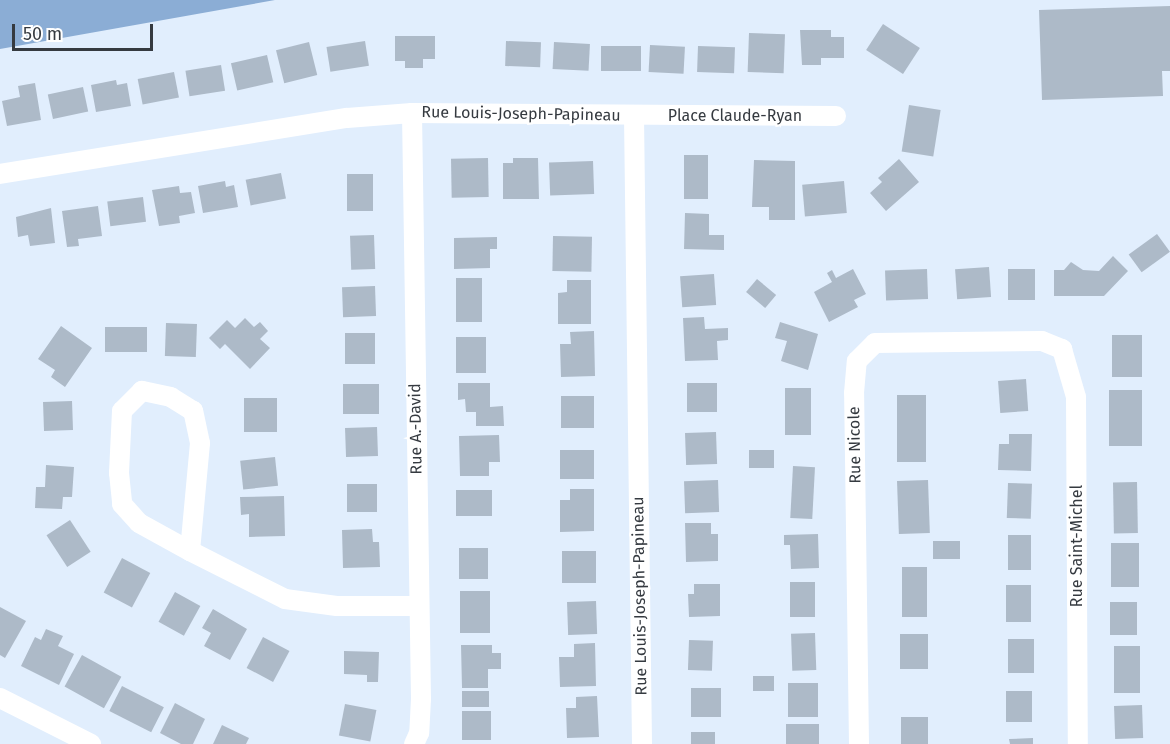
<!DOCTYPE html>
<html>
<head>
<meta charset="utf-8">
<style>
  body { margin:0 }
  #map { position:relative; width:1170px; height:744px; overflow:hidden; background:#e1eefd; font-family:"Fira Sans",sans-serif }
  div>[style] { position:absolute }
  [style*='--x'] { left:calc(var(--x)*1px); top:calc(var(--y)*1px); width:calc(var(--w)*1px); rotate:calc(var(--a)*1deg) }
  .forest>* { inset:0; background:#8badd5 }
  .building>* { inset:0; background:#adbac8; transform-origin:0 0 }
  .street>* { height:20px; margin:-10px; padding:0 10px; transform-origin:10px; border-radius:10px; background:#fff }
  span { translate:-50% -50%; white-space:nowrap; text-align:center; line-height:1.15; -webkit-text-stroke:4.5px #fff; paint-order:stroke }
  .street-label { font-size:16px; color:#353a40 }
  .scale { position:absolute; left:12px; top:24px; width:141px; height:27px; box-sizing:border-box; border:3px solid #353a40; border-top:0; padding-left:8px; font-size:18px; line-height:21px; white-space:nowrap; color:#353a40; -webkit-text-stroke:4px #fff; paint-order:stroke }
</style>
</head>
<body>
<div id="map">
  <div class="forest">
    <i style="clip-path:polygon(0 0,275px 0,0 49px)"></i>
  </div>
  <div class="building">
    <i style="clip-path:polygon(1170px 6px,1170px 71px,1162px 71px,1163px 96px,1042px 100px,1039px 10px)"></i>
    <i style="left:883px;top:24px;width:44px;height:31px;rotate:33deg"></i>
    <i style="clip-path:polygon(800px 30px,831px 30px,831px 37px,844px 37px,844px 58px,821px 58px,821px 65px,802px 65px)"></i>
    <i style="left:749px;top:33px;width:36px;height:39px;rotate:2deg"></i>
    <i style="clip-path:polygon(395px 36px,435px 36px,435px 59px,423px 59px,423px 68px,405px 68px,405px 61px,395px 61px)"></i>
    <i style="left:365px;top:41px;width:25px;height:39px;rotate:81deg"></i>
    <i style="left:506px;top:41px;width:35px;height:25px;rotate:2deg"></i>
    <i style="left:309px;top:42px;width:34px;height:34px;rotate:76deg"></i>
    <i style="left:554px;top:42px;width:36px;height:27px;rotate:3deg"></i>
    <i style="left:650px;top:45px;width:35px;height:27px;rotate:3deg"></i>
    <i style="left:601px;top:46px;width:40px;height:25px"></i>
    <i style="left:698px;top:46px;width:37px;height:26px;rotate:2deg"></i>
    <i style="left:267px;top:55px;width:28px;height:37px;rotate:77deg"></i>
    <i style="left:221px;top:65px;width:26px;height:36px;rotate:81deg"></i>
    <i style="left:174px;top:72px;width:26px;height:37px;rotate:79deg"></i>
    <i style="clip-path:polygon(116px 80px,117px 85px,127px 83px,131px 106px,96px 112px,91px 85px)"></i>
    <i style="clip-path:polygon(35px 83px,41px 120px,7px 126px,2px 101px,20px 97px,18px 86px)"></i>
    <i style="left:83px;top:87px;width:25px;height:36px;rotate:78deg"></i>
    <i style="left:909px;top:105px;width:32px;height:47px;rotate:9deg"></i>
    <i style="left:684px;top:155px;width:24px;height:44px"></i>
    <i style="left:488px;top:158px;width:39px;height:37px;rotate:89deg"></i>
    <i style="clip-path:polygon(513px 158px,538px 158px,539px 199px,503px 199px,503px 163px,513px 163px)"></i>
    <i style="clip-path:polygon(899px 159px,919px 182px,886px 211px,870px 193px,882px 182px,878px 178px)"></i>
    <i style="clip-path:polygon(754px 160px,795px 161px,795px 220px,769px 220px,769px 207px,752px 207px)"></i>
    <i style="left:593px;top:161px;width:33px;height:44px;rotate:88deg"></i>
    <i style="left:281px;top:173px;width:26px;height:36px;rotate:79deg"></i>
    <i style="left:347px;top:174px;width:26px;height:37px"></i>
    <i style="clip-path:polygon(225px 181px,226px 187px,234px 185px,238px 207px,203px 213px,198px 186px)"></i>
    <i style="left:844px;top:181px;width:32px;height:42px;rotate:85deg"></i>
    <i style="clip-path:polygon(179px 186px,180px 193px,191px 192px,195px 213px,179px 216px,180px 223px,159px 226px,152px 190px)"></i>
    <i style="left:143px;top:197px;width:25px;height:36px;rotate:83deg"></i>
    <i style="clip-path:polygon(98px 206px,102px 236px,78px 239px,79px 246px,67px 247px,62px 211px)"></i>
    <i style="clip-path:polygon(51px 208px,55px 243px,30px 246px,28px 235px,18px 237px,16px 217px)"></i>
    <i style="clip-path:polygon(685px 213px,709px 214px,709px 235px,724px 235px,724px 250px,684px 249px)"></i>
    <i style="left:1157px;top:234px;width:22px;height:35px;rotate:54deg"></i>
    <i style="left:374px;top:235px;width:34px;height:24px;rotate:88deg"></i>
    <i style="left:553px;top:236px;width:39px;height:35px;rotate:1deg"></i>
    <i style="clip-path:polygon(497px 237px,497px 249px,490px 249px,490px 268px,454px 269px,454px 238px)"></i>
    <i style="clip-path:polygon(1113px 256px,1128px 271px,1104px 296px,1054px 296px,1054px 270px,1064px 270px,1071px 262px,1083px 270px,1099px 271px)"></i>
    <i style="left:989px;top:267px;width:30px;height:34px;rotate:86deg"></i>
    <i style="clip-path:polygon(853px 269px,866px 294px,854px 300px,858px 307px,829px 322px,814px 292px,832px 282px,827px 273px,832px 270px,836px 278px)"></i>
    <i style="left:927px;top:269px;width:30px;height:42px;rotate:88deg"></i>
    <i style="left:1008px;top:269px;width:27px;height:31px"></i>
    <i style="left:714px;top:274px;width:31px;height:34px;rotate:86deg"></i>
    <i style="left:456px;top:278px;width:26px;height:44px"></i>
    <i style="left:757px;top:279px;width:25px;height:17px;rotate:40deg"></i>
    <i style="clip-path:polygon(567px 280px,591px 280px,591px 324px,558px 324px,558px 293px,567px 292px)"></i>
    <i style="left:375px;top:286px;width:30px;height:33px;rotate:88deg"></i>
    <i style="clip-path:polygon(704px 317px,705px 329px,728px 328px,728px 340px,717px 341px,718px 360px,685px 361px,683px 318px)"></i>
    <i style="clip-path:polygon(245px 318px,254px 327px,260px 322px,268px 331px,260px 339px,270px 348px,250px 369px,225px 344px,220px 349px,209px 338px,227px 320px,235px 328px)"></i>
    <i style="clip-path:polygon(780px 322px,818px 334px,808px 370px,781px 361px,787px 341px,775px 338px)"></i>
    <i style="left:166px;top:323px;width:31px;height:33px;rotate:2deg"></i>
    <i style="clip-path:polygon(61px 326px,92px 348px,65px 387px,51px 377px,55px 370px,38px 359px)"></i>
    <i style="left:147px;top:327px;width:25px;height:42px;rotate:90deg"></i>
    <i style="clip-path:polygon(594px 331px,595px 376px,561px 377px,560px 344px,571px 344px,570px 332px)"></i>
    <i style="left:345px;top:333px;width:30px;height:31px"></i>
    <i style="left:1112px;top:335px;width:30px;height:42px"></i>
    <i style="left:456px;top:337px;width:30px;height:36px"></i>
    <i style="left:1026px;top:379px;width:32px;height:28px;rotate:86deg"></i>
    <i style="clip-path:polygon(458px 383px,490px 383px,490px 407px,503px 406px,504px 426px,476px 426px,476px 412px,466px 412px,465px 399px,458px 400px)"></i>
    <i style="left:687px;top:383px;width:30px;height:29px"></i>
    <i style="left:379px;top:384px;width:30px;height:36px;rotate:90deg"></i>
    <i style="left:785px;top:388px;width:26px;height:47px"></i>
    <i style="left:1109px;top:390px;width:33px;height:56px"></i>
    <i style="left:897px;top:395px;width:29px;height:67px"></i>
    <i style="left:561px;top:396px;width:33px;height:32px"></i>
    <i style="left:244px;top:398px;width:33px;height:34px"></i>
    <i style="left:72px;top:401px;width:29px;height:29px;rotate:88deg"></i>
    <i style="left:377px;top:427px;width:29px;height:32px;rotate:88deg"></i>
    <i style="left:716px;top:432px;width:32px;height:31px;rotate:88deg"></i>
    <i style="clip-path:polygon(1009px 434px,1032px 434px,1031px 471px,998px 470px,999px 444px,1009px 444px)"></i>
    <i style="clip-path:polygon(499px 435px,500px 462px,489px 462px,489px 476px,460px 476px,459px 436px)"></i>
    <i style="left:560px;top:450px;width:34px;height:29px"></i>
    <i style="left:749px;top:450px;width:25px;height:18px"></i>
    <i style="left:275px;top:457px;width:29px;height:35px;rotate:84deg"></i>
    <i style="clip-path:polygon(46px 465px,74px 467px,72px 497px,63px 497px,62px 509px,35px 508px,36px 487px,45px 487px)"></i>
    <i style="left:793px;top:466px;width:22px;height:52px;rotate:3deg"></i>
    <i style="left:718px;top:480px;width:32px;height:34px;rotate:88deg"></i>
    <i style="left:928px;top:480px;width:53px;height:31px;rotate:88deg"></i>
    <i style="left:1137px;top:482px;width:51px;height:24px;rotate:89deg"></i>
    <i style="left:1008px;top:483px;width:24px;height:35px;rotate:2deg"></i>
    <i style="left:347px;top:484px;width:30px;height:28px"></i>
    <i style="clip-path:polygon(570px 489px,594px 489px,594px 531px,560px 532px,560px 500px,570px 500px)"></i>
    <i style="left:456px;top:490px;width:36px;height:26px"></i>
    <i style="clip-path:polygon(284px 496px,285px 536px,249px 537px,249px 514px,241px 515px,240px 497px)"></i>
    <i style="left:70px;top:520px;width:38px;height:28px;rotate:57deg"></i>
    <i style="clip-path:polygon(685px 523px,711px 523px,711px 534px,718px 534px,718px 561px,686px 562px)"></i>
    <i style="clip-path:polygon(372px 529px,373px 542px,379px 542px,380px 567px,343px 568px,342px 530px)"></i>
    <i style="clip-path:polygon(818px 534px,819px 568px,791px 569px,790px 545px,784px 545px,784px 535px)"></i>
    <i style="left:1008px;top:535px;width:23px;height:35px"></i>
    <i style="left:960px;top:541px;width:18px;height:27px;rotate:90deg"></i>
    <i style="left:1139px;top:543px;width:44px;height:28px;rotate:90deg"></i>
    <i style="left:459px;top:548px;width:29px;height:31px"></i>
    <i style="left:562px;top:551px;width:34px;height:32px"></i>
    <i style="left:122px;top:558px;width:32px;height:39px;rotate:28deg"></i>
    <i style="left:902px;top:567px;width:25px;height:50px"></i>
    <i style="left:790px;top:582px;width:25px;height:35px"></i>
    <i style="clip-path:polygon(694px 584px,720px 584px,720px 616px,689px 617px,688px 594px,694px 594px)"></i>
    <i style="left:1006px;top:585px;width:25px;height:37px"></i>
    <i style="left:460px;top:591px;width:30px;height:42px"></i>
    <i style="left:175px;top:592px;width:29px;height:34px;rotate:29deg"></i>
    <i style="left:596px;top:601px;width:33px;height:29px;rotate:88deg"></i>
    <i style="left:1137px;top:602px;width:33px;height:27px;rotate:90deg"></i>
    <i style="clip-path:polygon(0 607px,26px 621px,5px 658px,0 655px)"></i>
    <i style="clip-path:polygon(213px 609px,247px 629px,230px 660px,204px 646px,211px 633px,202px 628px)"></i>
    <i style="clip-path:polygon(46px 629px,63px 636px,58px 646px,74px 654px,59px 685px,21px 666px,35px 637px,41px 640px)"></i>
    <i style="left:815px;top:633px;width:37px;height:24px;rotate:88deg"></i>
    <i style="left:928px;top:634px;width:35px;height:28px;rotate:90deg"></i>
    <i style="left:263px;top:637px;width:30px;height:35px;rotate:28deg"></i>
    <i style="left:1008px;top:639px;width:26px;height:34px"></i>
    <i style="left:689px;top:640px;width:24px;height:30px;rotate:2deg"></i>
    <i style="clip-path:polygon(595px 643px,596px 686px,560px 687px,559px 657px,574px 657px,574px 644px)"></i>
    <i style="clip-path:polygon(461px 645px,492px 645px,492px 653px,501px 653px,501px 669px,488px 669px,488px 688px,462px 688px)"></i>
    <i style="left:1140px;top:646px;width:47px;height:26px;rotate:90deg"></i>
    <i style="clip-path:polygon(344px 651px,379px 652px,378px 682px,367px 682px,367px 675px,344px 674px)"></i>
    <i style="left:82px;top:655px;width:45px;height:36px;rotate:29deg"></i>
    <i style="left:753px;top:676px;width:21px;height:15px"></i>
    <i style="left:818px;top:683px;width:34px;height:30px;rotate:90deg"></i>
    <i style="left:122px;top:686px;width:47px;height:28px;rotate:27deg"></i>
    <i style="left:721px;top:688px;width:29px;height:30px;rotate:90deg"></i>
    <i style="left:462px;top:691px;width:27px;height:16px"></i>
    <i style="left:1006px;top:691px;width:26px;height:31px"></i>
    <i style="clip-path:polygon(597px 696px,599px 737px,567px 738px,566px 708px,576px 708px,576px 697px)"></i>
    <i style="clip-path:polygon(175px 703px,205px 719px,193px 744px,181px 744px,160px 733px)"></i>
    <i style="left:345px;top:704px;width:32px;height:32px;rotate:11deg"></i>
    <i style="left:1142px;top:705px;width:33px;height:28px;rotate:88deg"></i>
    <i style="left:491px;top:711px;width:29px;height:29px;rotate:90deg"></i>
    <i style="left:901px;top:717px;width:27px;height:27px"></i>
    <i style="left:786px;top:724px;width:33px;height:20px"></i>
    <i style="clip-path:polygon(222px 725px,249px 738px,246px 744px,213px 744px)"></i>
    <i style="left:691px;top:732px;width:24px;height:12px"></i>
    <i style="clip-path:polygon(1033px 738px,1033px 744px,1010px 744px,1009px 739px)"></i>
  </div>
  <div class="street">
    <i style="--x:412;--y:113;--w:586;--a:89.12"></i>
    <i style="--x:421;--y:699;--w:34;--a:93"></i>
    <i style="--x:419;--y:733;--w:12;--a:114"></i>
    <i style="--x:634;--y:116;--w:628;--a:89.27"></i>
    <i style="--x:0;--y:174;--w:351;--a:-9.2"></i>
    <i style="--x:347;--y:118;--w:65;--a:-4.4"></i>
    <i style="--x:412;--y:113;--w:424;--a:0.4"></i>
    <i style="--x:190;--y:551;--w:108;--a:-84.7"></i>
    <i style="--x:200;--y:443;--w:33;--a:-102"></i>
    <i style="--x:193;--y:411;--w:26;--a:-148"></i>
    <i style="--x:171;--y:397;--w:30;--a:-168"></i>
    <i style="--x:142;--y:391;--w:28;--a:135"></i>
    <i style="--x:122;--y:411;--w:62;--a:92.8"></i>
    <i style="--x:119;--y:473;--w:31;--a:84"></i>
    <i style="--x:122;--y:504;--w:25;--a:48"></i>
    <i style="--x:139;--y:523;--w:58;--a:28.8"></i>
    <i style="--x:190;--y:551;--w:106;--a:26.8"></i>
    <i style="--x:285;--y:599;--w:52;--a:7.7"></i>
    <i style="--x:337;--y:606;--w:81;--a:0"></i>
    <i style="--x:0;--y:698;--w:102;--a:26.8"></i>
    <i style="--x:859;--y:744;--w:351;--a:-90.8"></i>
    <i style="--x:854;--y:393;--w:32;--a:-85"></i>
    <i style="--x:857;--y:361;--w:25;--a:-45"></i>
    <i style="--x:875;--y:343;--w:167;--a:-0.7"></i>
    <i style="--x:1042;--y:341;--w:22;--a:22"></i>
    <i style="--x:1062;--y:349;--w:50;--a:73.7"></i>
    <i style="--x:1076;--y:397;--w:347;--a:89.7"></i>
  </div>
  <div class="street-label">
    <span style="left:521px;top:114px;rotate:1deg">Rue Louis-Joseph-Papineau</span>
    <span style="left:735px;top:116px">Place Claude-Ryan</span>
    <span style="left:416px;top:429px;rotate:-91deg">Rue A.-David</span>
    <span style="left:855px;top:445px;rotate:-91deg">Rue Nicole</span>
    <span style="left:1077px;top:546px;rotate:-90deg">Rue Saint-Michel</span>
    <span style="left:640px;top:596px;rotate:-91deg">Rue Louis-Joseph-Papineau</span>
  </div>
  <div class="scale">50 m</div>
</div>
</body>
</html>
